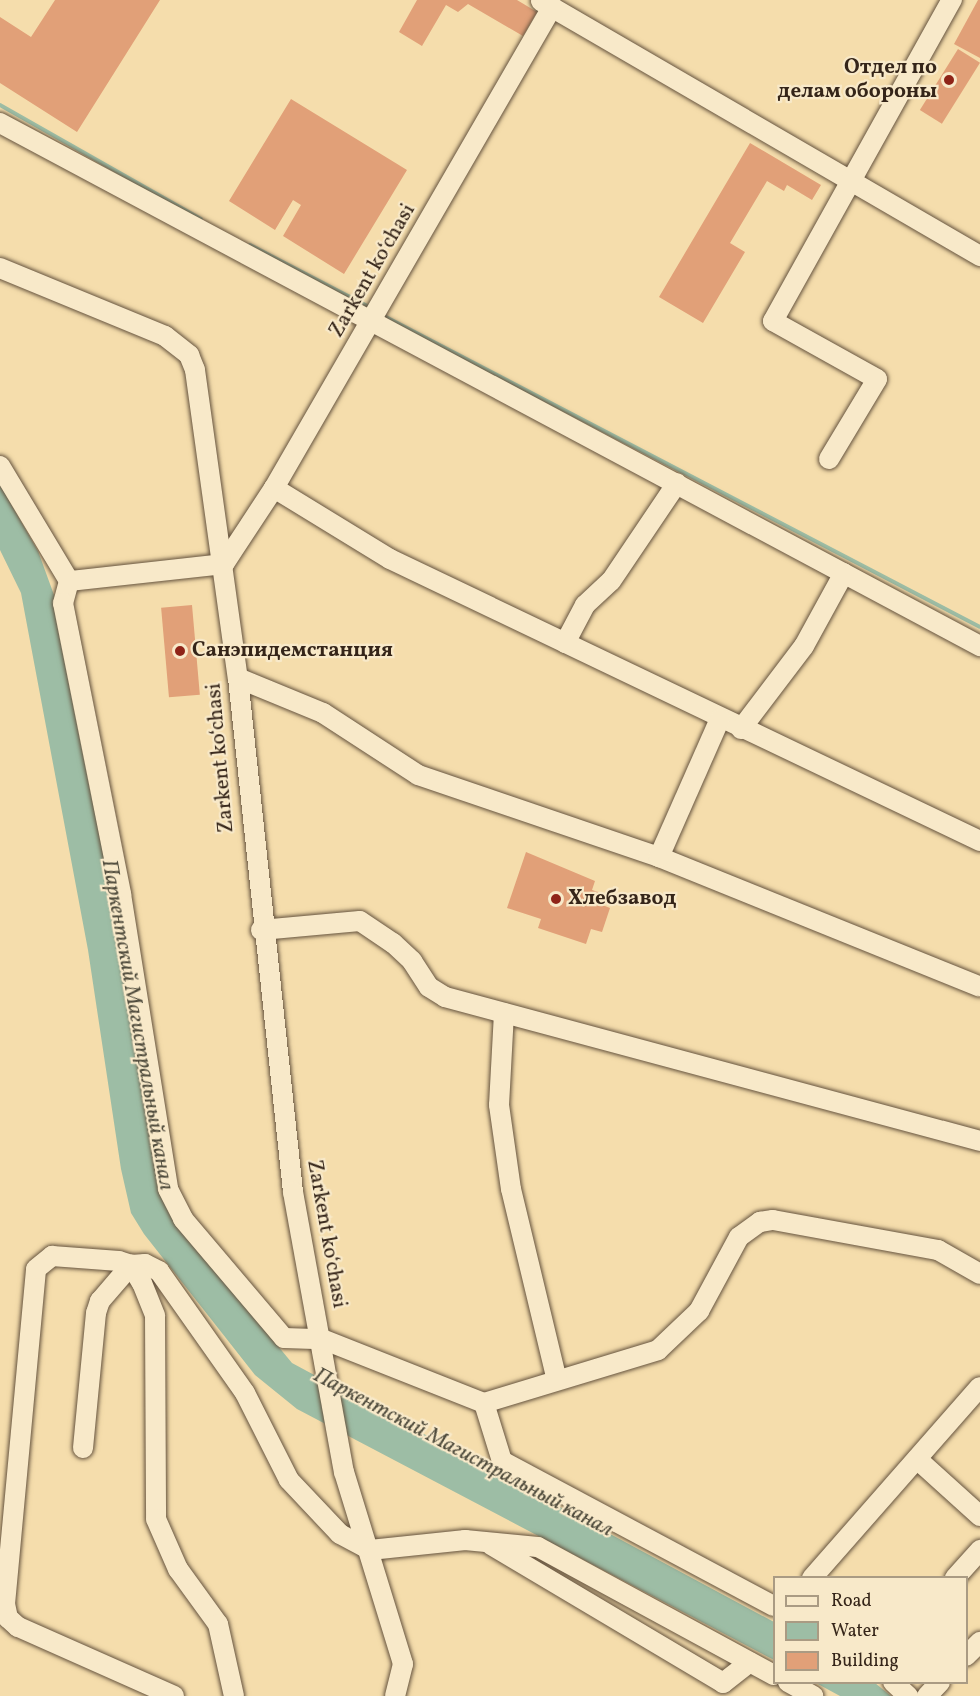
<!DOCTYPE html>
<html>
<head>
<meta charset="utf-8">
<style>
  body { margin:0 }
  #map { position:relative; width:980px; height:1696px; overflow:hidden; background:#f5ddac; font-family:Vollkorn,serif }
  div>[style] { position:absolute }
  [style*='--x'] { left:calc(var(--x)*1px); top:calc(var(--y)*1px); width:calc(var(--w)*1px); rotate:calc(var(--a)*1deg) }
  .water>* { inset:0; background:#9dbda5 }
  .stream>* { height:4px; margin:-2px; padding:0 2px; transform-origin:2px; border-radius:2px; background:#9dbda5 }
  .building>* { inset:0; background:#e1a078; transform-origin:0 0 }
  .roads { filter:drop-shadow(0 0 2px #65533e) drop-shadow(0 0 2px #65533e) }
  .minor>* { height:20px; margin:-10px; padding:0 10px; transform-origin:10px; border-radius:10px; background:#f8e9c9 }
  .dots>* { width:16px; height:16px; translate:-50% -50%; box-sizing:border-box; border:3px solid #f8e9c9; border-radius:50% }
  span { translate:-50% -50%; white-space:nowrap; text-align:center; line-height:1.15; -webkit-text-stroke:4.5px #f8e9c9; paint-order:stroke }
  .poi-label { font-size:21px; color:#352519; font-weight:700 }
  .right { translate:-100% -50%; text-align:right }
  .left { translate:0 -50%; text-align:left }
  .street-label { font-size:21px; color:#352519 }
  .water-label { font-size:22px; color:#4f4b3c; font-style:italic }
  .legend { position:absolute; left:773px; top:1576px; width:195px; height:108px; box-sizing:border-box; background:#f8e9c9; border:2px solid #aa9b83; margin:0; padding:8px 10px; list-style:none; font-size:18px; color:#352519 }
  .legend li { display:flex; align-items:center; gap:12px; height:30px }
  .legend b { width:30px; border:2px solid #aa9b83 }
</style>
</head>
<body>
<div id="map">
  <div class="water">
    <i style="clip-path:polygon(0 485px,38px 551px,54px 595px,178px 1225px,292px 1363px,774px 1622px,774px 1660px,297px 1409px,255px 1375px,144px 1234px,131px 1213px,121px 1169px,88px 950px,21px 593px,0 550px)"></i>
    <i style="clip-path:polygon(816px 1683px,875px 1683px,891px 1696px,840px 1696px)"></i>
  </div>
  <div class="stream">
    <i style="--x:0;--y:105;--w:231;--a:29.6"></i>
    <i style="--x:250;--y:245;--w:136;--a:27.5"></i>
    <i style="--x:382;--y:315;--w:674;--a:27.55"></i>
  </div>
  <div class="building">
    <i style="clip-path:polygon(55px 0,160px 0,77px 132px,0 83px,0 17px,31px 37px)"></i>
    <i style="clip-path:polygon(417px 0,517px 0,537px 12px,523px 36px,468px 4px,458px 12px,446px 5px,422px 46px,399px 32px)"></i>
    <i style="clip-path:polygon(978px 0,980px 0,980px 58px,954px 44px)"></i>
    <i style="left:958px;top:49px;width:26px;height:72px;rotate:32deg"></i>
    <i style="clip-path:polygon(291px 99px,407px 170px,344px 274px,283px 236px,301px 205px,293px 200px,275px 230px,229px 201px)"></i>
    <i style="clip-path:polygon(750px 143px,821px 185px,812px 200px,787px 185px,784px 191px,767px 181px,730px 243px,745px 252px,703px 323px,659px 297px)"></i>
    <i style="left:192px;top:605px;width:90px;height:31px;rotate:85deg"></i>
    <i style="clip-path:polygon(526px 852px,595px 881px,592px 890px,604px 894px,600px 904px,610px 908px,602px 932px,591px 929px,586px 944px,538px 928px,541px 919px,507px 908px)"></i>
  </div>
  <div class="roads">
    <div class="minor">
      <i style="--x:541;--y:1;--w:508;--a:30.15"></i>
      <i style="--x:0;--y:123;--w:1111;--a:28.09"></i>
      <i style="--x:0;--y:268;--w:178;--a:22.4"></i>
      <i style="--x:165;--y:336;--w:31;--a:38"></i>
      <i style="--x:189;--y:355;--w:16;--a:68"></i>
      <i style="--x:195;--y:370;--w:311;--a:82.1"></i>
      <i style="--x:238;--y:678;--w:517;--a:83.89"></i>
      <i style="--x:293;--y:1192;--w:285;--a:79.7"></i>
      <i style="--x:344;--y:1472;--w:201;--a:72.9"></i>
      <i style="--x:403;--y:1664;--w:33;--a:104"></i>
      <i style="--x:829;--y:459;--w:93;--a:-59"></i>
      <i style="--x:877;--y:379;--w:119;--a:-150.9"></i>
      <i style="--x:773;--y:321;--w:368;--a:-60.9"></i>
      <i style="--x:0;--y:466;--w:134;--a:59"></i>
      <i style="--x:274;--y:488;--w:136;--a:31.5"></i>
      <i style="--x:390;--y:559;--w:654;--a:25.55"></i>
      <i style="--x:224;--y:564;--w:156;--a:173.7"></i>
      <i style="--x:69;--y:581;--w:23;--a:105"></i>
      <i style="--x:63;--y:603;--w:297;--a:78.7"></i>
      <i style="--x:121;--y:894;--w:299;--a:80.9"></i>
      <i style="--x:168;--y:1189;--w:34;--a:63"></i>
      <i style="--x:183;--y:1219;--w:156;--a:49.7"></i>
      <i style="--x:284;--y:1338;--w:38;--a:2"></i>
      <i style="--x:322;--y:1339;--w:174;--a:21.6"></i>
      <i style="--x:484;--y:1403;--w:182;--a:-16.9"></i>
      <i style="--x:658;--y:1350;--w:57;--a:-43.6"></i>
      <i style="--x:699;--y:1311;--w:84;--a:-61.6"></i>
      <i style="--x:739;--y:1237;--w:26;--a:-36"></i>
      <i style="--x:760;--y:1222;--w:13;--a:-9"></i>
      <i style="--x:773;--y:1220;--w:168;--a:10.3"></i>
      <i style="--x:938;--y:1250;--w:48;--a:29.7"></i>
      <i style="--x:224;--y:564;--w:91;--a:-56.7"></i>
      <i style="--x:274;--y:488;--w:556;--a:-59.97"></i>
      <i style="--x:565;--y:643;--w:43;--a:-62.2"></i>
      <i style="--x:585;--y:605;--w:35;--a:-43"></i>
      <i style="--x:611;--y:581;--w:118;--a:-56"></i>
      <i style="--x:238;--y:678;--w:92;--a:22.4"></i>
      <i style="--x:323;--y:713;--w:113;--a:33.1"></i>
      <i style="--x:418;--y:775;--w:255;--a:18.8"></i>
      <i style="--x:659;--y:857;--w:346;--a:22"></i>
      <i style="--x:741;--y:729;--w:104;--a:-52.8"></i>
      <i style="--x:804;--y:646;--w:83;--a:-61.3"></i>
      <i style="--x:659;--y:857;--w:151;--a:-66.2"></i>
      <i style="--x:261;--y:930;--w:99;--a:-5.2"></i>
      <i style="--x:360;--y:921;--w:40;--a:34"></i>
      <i style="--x:393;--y:943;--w:26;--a:43"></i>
      <i style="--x:412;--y:961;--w:31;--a:57"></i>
      <i style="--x:429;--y:987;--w:19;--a:32"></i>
      <i style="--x:445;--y:997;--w:554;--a:15.06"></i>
      <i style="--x:504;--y:1013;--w:92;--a:93.1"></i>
      <i style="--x:499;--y:1105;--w:85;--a:81.9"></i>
      <i style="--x:511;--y:1189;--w:196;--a:76.5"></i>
      <i style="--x:484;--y:1403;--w:61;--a:72.8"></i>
      <i style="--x:502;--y:1461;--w:308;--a:28.1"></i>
      <i style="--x:83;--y:1448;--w:136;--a:-84.5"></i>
      <i style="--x:96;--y:1313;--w:13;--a:-72"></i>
      <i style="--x:100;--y:1301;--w:48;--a:-49.3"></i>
      <i style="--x:131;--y:1265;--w:14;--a:-4"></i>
      <i style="--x:145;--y:1264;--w:16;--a:27"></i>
      <i style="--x:159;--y:1271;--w:149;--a:54.8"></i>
      <i style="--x:245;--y:1393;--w:97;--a:63.2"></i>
      <i style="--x:289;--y:1480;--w:74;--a:46.6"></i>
      <i style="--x:340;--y:1534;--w:34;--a:28"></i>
      <i style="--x:370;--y:1550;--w:96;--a:-6"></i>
      <i style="--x:465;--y:1540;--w:73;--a:5.5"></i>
      <i style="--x:538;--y:1547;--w:268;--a:28.5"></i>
      <i style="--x:917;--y:1459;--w:85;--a:42.1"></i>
      <i style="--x:491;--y:1545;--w:270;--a:30.7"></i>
      <i style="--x:723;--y:1683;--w:34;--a:-38"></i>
      <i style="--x:812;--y:1578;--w:254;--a:-48.7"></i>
      <i style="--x:955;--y:1578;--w:38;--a:-48"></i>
      <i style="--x:966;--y:1656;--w:20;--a:-45"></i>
      <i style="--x:788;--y:1682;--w:29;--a:29"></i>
      <i style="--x:893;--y:1682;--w:21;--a:43"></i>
      <i style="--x:174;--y:1696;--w:171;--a:-156.1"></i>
      <i style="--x:18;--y:1627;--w:13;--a:-138"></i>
      <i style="--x:8;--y:1618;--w:14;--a:-102"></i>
      <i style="--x:5;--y:1604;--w:336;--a:-84.7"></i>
      <i style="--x:36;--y:1269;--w:21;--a:-39"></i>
      <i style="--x:52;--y:1256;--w:67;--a:4.3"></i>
      <i style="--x:119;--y:1261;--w:13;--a:18"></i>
      <i style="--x:131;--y:1265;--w:21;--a:59"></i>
      <i style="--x:142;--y:1283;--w:35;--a:68"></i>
      <i style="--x:155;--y:1316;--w:203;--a:89.7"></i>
      <i style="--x:156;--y:1519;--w:55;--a:66.3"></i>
      <i style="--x:178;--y:1569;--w:68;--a:54"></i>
      <i style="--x:218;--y:1624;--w:74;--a:77.5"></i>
      <i style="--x:927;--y:1696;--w:19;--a:-47"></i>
    </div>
  </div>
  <div class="dots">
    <i style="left:949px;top:80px;background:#8f2418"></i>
    <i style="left:180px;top:651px;background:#8f2418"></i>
    <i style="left:556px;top:899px;background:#8f2418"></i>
  </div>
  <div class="poi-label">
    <span class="right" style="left:937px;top:80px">Отдел по<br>делам обороны</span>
    <span class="left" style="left:192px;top:651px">Санэпидемстанция</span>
    <span class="left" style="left:568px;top:899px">Хлебзавод</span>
  </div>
  <div class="street-label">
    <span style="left:373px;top:271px;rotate:-60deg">Zarkent koʻchasi</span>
    <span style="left:221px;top:758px;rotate:-95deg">Zarkent koʻchasi</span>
    <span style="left:326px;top:1234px;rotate:80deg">Zarkent koʻchasi</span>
  </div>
  <div class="water-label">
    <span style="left:137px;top:1025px;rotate:80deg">Паркентский Магистральный канал</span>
    <span style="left:463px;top:1453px;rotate:28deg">Паркентский Магистральный канал</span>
  </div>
  <ul class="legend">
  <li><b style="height:8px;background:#f8e9c9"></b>Road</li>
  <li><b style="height:16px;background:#9dbda5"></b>Water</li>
  <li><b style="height:16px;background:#e1a078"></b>Building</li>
  </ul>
</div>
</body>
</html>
